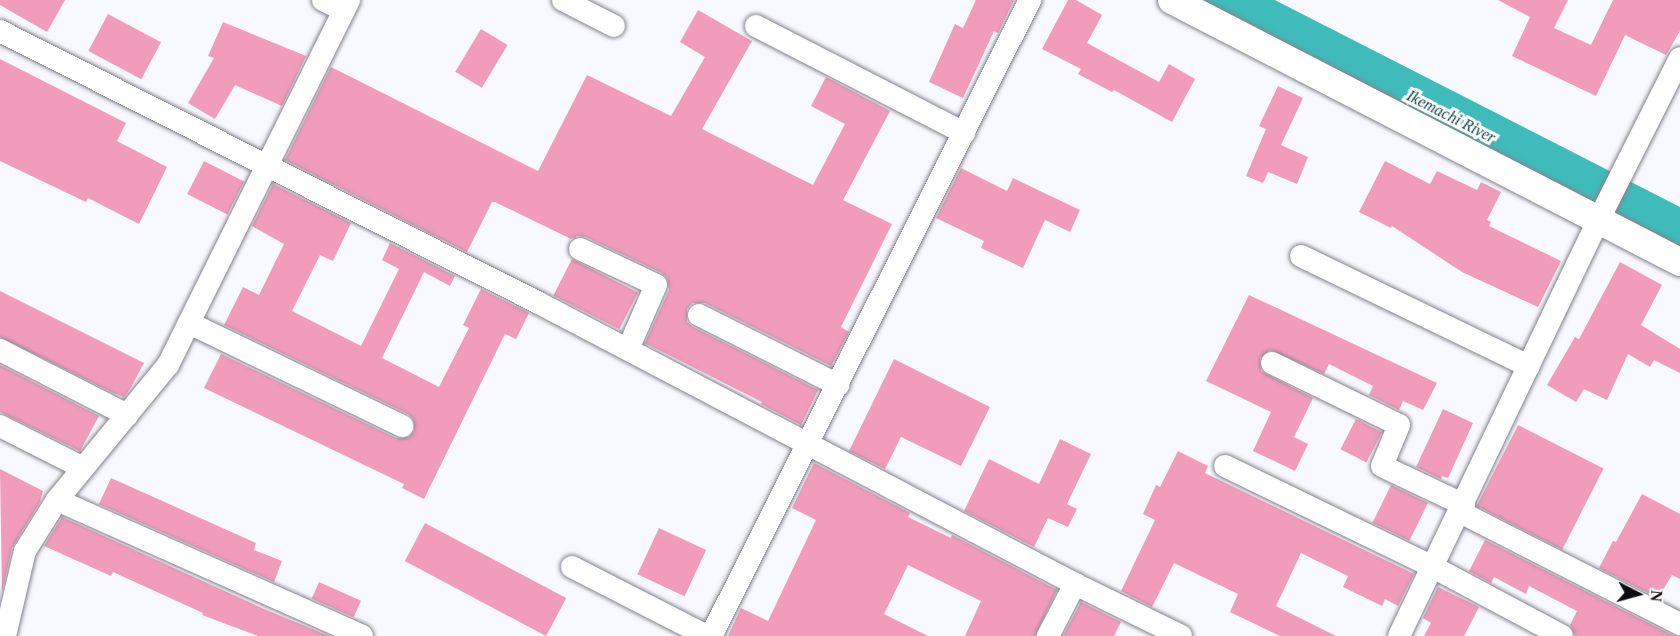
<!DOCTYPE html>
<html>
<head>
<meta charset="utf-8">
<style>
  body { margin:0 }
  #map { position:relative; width:1680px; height:636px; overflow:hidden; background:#f8f8ff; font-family:Georgia,serif }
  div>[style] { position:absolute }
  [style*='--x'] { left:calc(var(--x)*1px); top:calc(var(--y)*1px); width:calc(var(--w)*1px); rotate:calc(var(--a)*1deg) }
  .river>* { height:48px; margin:-24px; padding:0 24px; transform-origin:24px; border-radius:24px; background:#3fbbbb }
  .building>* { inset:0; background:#f19cba; transform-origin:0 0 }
  .roads { filter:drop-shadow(0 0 2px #83828c) drop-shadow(0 0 2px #83828c) }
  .minor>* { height:22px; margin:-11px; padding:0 11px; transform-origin:11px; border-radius:11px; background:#fff }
  .tertiary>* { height:28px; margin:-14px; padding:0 14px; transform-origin:14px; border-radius:14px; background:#fff }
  span { translate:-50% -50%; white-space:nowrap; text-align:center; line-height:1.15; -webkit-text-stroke:6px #fff; paint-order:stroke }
  .water-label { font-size:16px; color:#114747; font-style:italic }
  .north { position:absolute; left:1608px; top:564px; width:60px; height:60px; -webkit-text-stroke:4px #fff; paint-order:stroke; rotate:96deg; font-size:16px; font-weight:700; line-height:24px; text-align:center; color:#0d0d11 }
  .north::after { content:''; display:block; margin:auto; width:21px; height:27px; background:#0d0d11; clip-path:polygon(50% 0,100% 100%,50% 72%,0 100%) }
</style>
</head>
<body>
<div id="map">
  <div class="river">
    <i style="--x:1222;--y:0;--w:514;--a:27.06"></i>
  </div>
  <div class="building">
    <i style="clip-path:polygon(0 0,65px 0,47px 32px,0 5px)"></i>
    <i style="clip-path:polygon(976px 0,1014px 0,998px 33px,994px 31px,963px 98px,929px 82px,955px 24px,963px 28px)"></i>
    <i style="clip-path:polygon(1068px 0,1076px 0,1102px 15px,1087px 43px,1159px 82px,1169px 64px,1195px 79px,1172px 122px,1114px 90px,1112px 92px,1078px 74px,1081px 69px,1042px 49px)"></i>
    <i style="clip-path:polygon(1498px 0,1568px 0,1554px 28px,1591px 45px,1613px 0,1680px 0,1680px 31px,1666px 55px,1625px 35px,1596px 96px,1512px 56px,1530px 17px)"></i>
    <i style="clip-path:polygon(698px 10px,752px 41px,702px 129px,813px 185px,845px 124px,811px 106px,826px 77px,890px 111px,843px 200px,892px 224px,841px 327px,849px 332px,831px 366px,705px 303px,692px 303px,687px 309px,687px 322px,693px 327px,818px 390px,801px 425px,761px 404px,762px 402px,645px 343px,669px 290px,667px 278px,662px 273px,586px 237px,578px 236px,571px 239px,495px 202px,492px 202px,467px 252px,285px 160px,331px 67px,538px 171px,587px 75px,671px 116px,705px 57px,680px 42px)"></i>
    <i style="left:108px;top:14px;width:60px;height:42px;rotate:28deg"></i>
    <i style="clip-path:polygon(223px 22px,306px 56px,282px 106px,235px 85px,215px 119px,188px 103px,214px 58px,208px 56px)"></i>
    <i style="left:481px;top:29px;width:31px;height:50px;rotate:31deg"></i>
    <i style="clip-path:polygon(0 59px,126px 123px,117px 141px,167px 167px,139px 224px,88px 198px,86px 202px,0 161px)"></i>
    <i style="clip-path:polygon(1278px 86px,1303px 98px,1281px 145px,1308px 157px,1297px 184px,1268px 172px,1263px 183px,1246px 176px,1266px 129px,1259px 126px)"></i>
    <i style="left:204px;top:161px;width:45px;height:37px;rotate:27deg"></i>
    <i style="clip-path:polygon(1385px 161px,1430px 184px,1437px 171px,1477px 190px,1481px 182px,1501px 192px,1487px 220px,1491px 222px,1489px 226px,1561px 261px,1538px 307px,1462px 272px,1392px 226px,1391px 228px,1359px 212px)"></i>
    <i style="clip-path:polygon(961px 168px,1007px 191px,1013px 178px,1080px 210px,1070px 232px,1045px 220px,1023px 268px,981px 248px,984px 241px,936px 218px)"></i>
    <i style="clip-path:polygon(273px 184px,351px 223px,333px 261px,320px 255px,292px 311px,361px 346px,399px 269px,382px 260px,390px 243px,455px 276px,450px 286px,424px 272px,382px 358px,439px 387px,469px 328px,463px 325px,481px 289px,529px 313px,516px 339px,505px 334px,424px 499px,402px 488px,404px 484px,204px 388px,221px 354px,396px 438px,409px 437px,414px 431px,413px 419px,408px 414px,224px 325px,243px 287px,259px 295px,284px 244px,252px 226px)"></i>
    <i style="left:572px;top:259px;width:74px;height:41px;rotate:27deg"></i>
    <i style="clip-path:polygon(1620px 262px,1662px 285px,1641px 325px,1680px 349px,1680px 373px,1654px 360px,1650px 367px,1628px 354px,1607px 400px,1584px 389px,1576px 402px,1547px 385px,1575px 337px,1579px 339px)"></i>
    <i style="clip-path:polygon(0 291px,144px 363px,130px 389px,124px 397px,111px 392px,0 337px)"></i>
    <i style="clip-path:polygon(1249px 295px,1437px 383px,1423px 410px,1403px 401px,1399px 410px,1369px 395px,1373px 386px,1329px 364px,1324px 374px,1270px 350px,1260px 358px,1261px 371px,1313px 398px,1294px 437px,1308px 444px,1295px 471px,1253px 451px,1271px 412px,1206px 381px)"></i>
    <i style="clip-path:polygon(894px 359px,990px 407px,961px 466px,901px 437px,885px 469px,849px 451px)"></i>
    <i style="clip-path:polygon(0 365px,99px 416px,80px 451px,0 412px)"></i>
    <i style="clip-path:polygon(1443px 409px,1473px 423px,1448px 478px,1442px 476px,1441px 479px,1416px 467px)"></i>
    <i style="left:1356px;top:419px;width:29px;height:34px;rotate:27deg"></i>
    <i style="left:1518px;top:425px;width:96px;height:91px;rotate:27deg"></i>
    <i style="clip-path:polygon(1060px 439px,1091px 454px,1067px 504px,1077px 509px,1068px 527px,1048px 518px,1034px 547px,964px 511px,989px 459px,1039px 484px)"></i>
    <i style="clip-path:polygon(1178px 451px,1208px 466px,1205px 473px,1414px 574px,1398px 606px,1385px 599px,1382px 606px,1343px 587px,1348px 576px,1301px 553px,1276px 606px,1336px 636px,1280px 636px,1230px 612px,1238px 594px,1174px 563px,1152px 607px,1121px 591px,1155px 520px,1143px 514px,1156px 485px,1160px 487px)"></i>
    <i style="clip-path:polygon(814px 463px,910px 513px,908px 517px,951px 538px,952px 535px,1057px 590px,1035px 636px,965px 636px,981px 601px,908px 565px,884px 614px,928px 636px,728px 636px,741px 608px,768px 621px,816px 520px,792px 508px)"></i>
    <i style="clip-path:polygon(0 469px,43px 491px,40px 502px,12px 548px,2px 592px)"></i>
    <i style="clip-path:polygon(111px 478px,256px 543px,254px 550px,282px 561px,274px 582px,99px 504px)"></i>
    <i style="left:1391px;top:485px;width:41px;height:42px;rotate:26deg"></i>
    <i style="clip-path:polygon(1642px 494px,1680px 514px,1680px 579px,1672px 575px,1658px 598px,1599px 568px,1613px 541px,1616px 542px)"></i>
    <i style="clip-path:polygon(62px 517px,264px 609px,329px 636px,258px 636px,202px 615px,203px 613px,113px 572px,111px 576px,44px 546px)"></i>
    <i style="left:425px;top:523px;width:160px;height:43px;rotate:28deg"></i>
    <i style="left:659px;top:528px;width:52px;height:51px;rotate:25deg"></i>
    <i style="clip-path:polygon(1485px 540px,1674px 636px,1575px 636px,1570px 625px,1577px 611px,1529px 586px,1526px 594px,1494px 577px,1491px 583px,1469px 571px)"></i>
    <i style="left:319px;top:582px;width:46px;height:18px;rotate:24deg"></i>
    <i style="clip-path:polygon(1438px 587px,1479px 607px,1464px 636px,1424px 636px,1431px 623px,1423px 618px)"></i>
    <i style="clip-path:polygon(1081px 602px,1121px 622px,1114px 636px,1063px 636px)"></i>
  </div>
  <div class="roads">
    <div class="minor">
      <i style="--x:323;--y:0;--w:22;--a:27"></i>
      <i style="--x:563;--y:0;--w:57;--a:27"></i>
      <i style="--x:756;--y:26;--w:234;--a:27.2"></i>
      <i style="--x:0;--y:31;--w:602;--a:26.78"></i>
      <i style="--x:537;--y:302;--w:607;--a:27.66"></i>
      <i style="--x:1075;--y:584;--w:118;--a:26.1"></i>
      <i style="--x:580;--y:249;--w:84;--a:25.3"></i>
      <i style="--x:656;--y:285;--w:70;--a:113.6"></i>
      <i style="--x:1301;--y:256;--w:253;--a:25.8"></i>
      <i style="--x:699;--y:315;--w:156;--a:26.7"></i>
      <i style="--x:189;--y:323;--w:237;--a:25.8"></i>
      <i style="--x:0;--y:350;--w:143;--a:27.1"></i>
      <i style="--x:1272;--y:363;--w:141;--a:26"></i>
      <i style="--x:1399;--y:425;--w:44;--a:112.5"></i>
      <i style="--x:1382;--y:466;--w:91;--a:25.4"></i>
      <i style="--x:0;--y:426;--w:93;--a:26.8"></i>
      <i style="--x:1225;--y:466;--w:231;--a:25.9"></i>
      <i style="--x:1433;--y:567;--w:146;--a:28.1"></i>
      <i style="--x:57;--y:500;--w:334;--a:24"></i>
      <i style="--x:1460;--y:512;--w:247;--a:27"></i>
      <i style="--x:572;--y:567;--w:152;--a:27.1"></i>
      <i style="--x:5;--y:636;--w:87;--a:-76.8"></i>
      <i style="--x:25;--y:551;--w:60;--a:-57.9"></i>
      <i style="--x:57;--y:500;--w:175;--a:-50.6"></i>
      <i style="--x:168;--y:365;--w:407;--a:-63.6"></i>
      <i style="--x:711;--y:636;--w:712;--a:-63.36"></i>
      <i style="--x:1048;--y:636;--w:59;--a:-62.6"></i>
      <i style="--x:1399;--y:636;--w:460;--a:-64.4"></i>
      <i style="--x:1598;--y:221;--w:182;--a:-63.3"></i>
    </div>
    <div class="tertiary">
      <i style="--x:1172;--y:0;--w:572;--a:27.28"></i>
    </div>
  </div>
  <div class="water-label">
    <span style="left:1451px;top:117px;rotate:27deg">Ikemachi River</span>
  </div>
  <div class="north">N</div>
</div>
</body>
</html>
